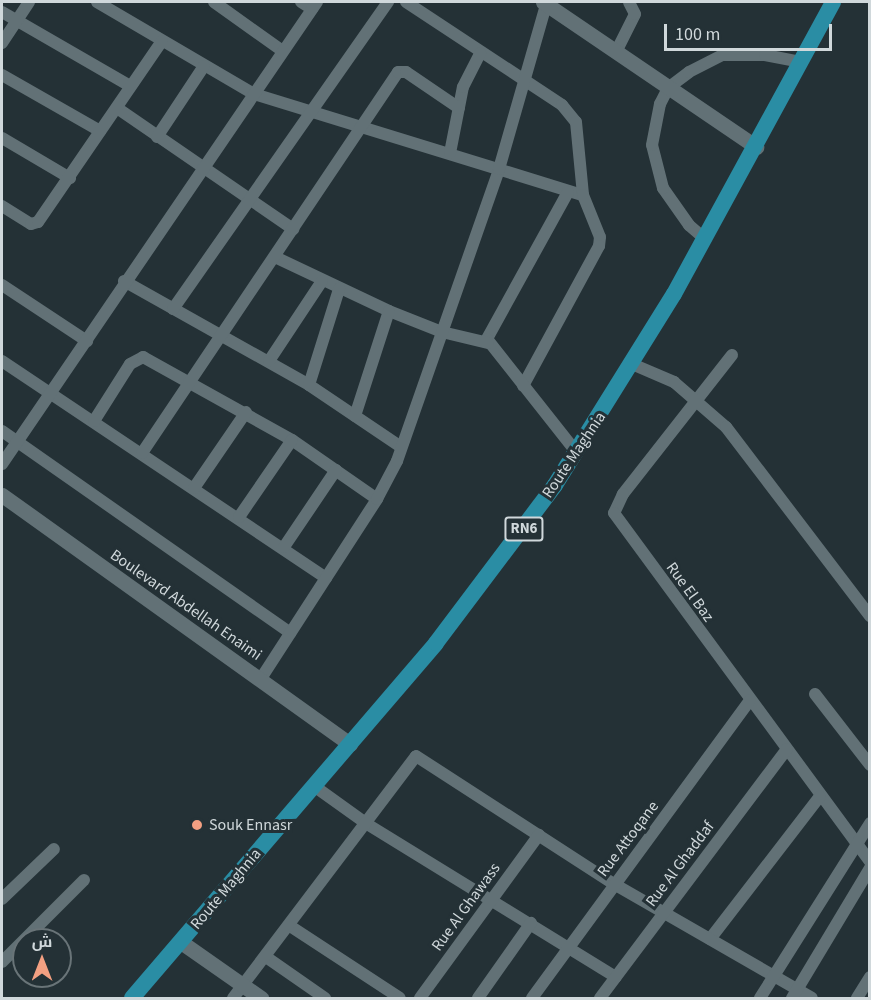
<!DOCTYPE html>
<html>
<head>
<meta charset="utf-8">
<style>
  body { margin:0 }
  #map { position:relative; width:871px; height:1000px; overflow:hidden; background:#243136; font-family:"Source Sans 3",Cairo,sans-serif }
  div>[style] { position:absolute }
  [style*='--x'] { left:calc(var(--x)*1px); top:calc(var(--y)*1px); width:calc(var(--w)*1px); rotate:calc(var(--a)*1deg) }
  .minor>* { height:12px; margin:-6px; padding:0 6px; transform-origin:6px; border-radius:6px; background:#627176 }
  .tertiary>* { height:15px; margin:-7.5px; padding:0 7.5px; transform-origin:7.5px; border-radius:7.5px; background:#627176 }
  .primary>* { height:16px; margin:-8px; padding:0 8px; transform-origin:8px; border-radius:8px; background:#2a8da4 }
  .dots>* { width:16px; height:16px; translate:-50% -50%; box-sizing:border-box; border:3px solid #243136; border-radius:50% }
  span { translate:-50% -50%; white-space:nowrap; text-align:center; line-height:1.15; -webkit-text-stroke:6px #243136; paint-order:stroke }
  .shield-label span { padding:2px 4px; background:#243136; border:2px solid; border-radius:4px; -webkit-text-stroke-width:0 }
  .shield-label { font-size:15px; color:#d0d8db; font-weight:700 }
  .street-label { font-size:16px; color:#d0d8db }
  .poi-label { font-size:16px; color:#d0d8db }
  .left { translate:0 -50%; text-align:left }
  .frame { position:absolute; inset:0; border:3px solid #d0d8db; pointer-events:none }
  .north { position:absolute; left:12px; top:928px; width:60px; height:60px; box-sizing:border-box; background:#243136; border:2px solid #697478; border-radius:50%; rotate:0deg; font-size:16px; font-weight:700; line-height:24px; text-align:center; color:#d0d8db }
  .north::after { content:''; display:block; margin:auto; width:21px; height:27px; background:#f3a082; clip-path:polygon(50% 0,100% 100%,50% 72%,0 100%) }
  .scale { position:absolute; left:664px; top:24px; width:168px; height:27px; box-sizing:border-box; border:3px solid #d0d8db; border-top:0; padding-left:8px; font-size:18px; line-height:21px; white-space:nowrap; color:#d0d8db; -webkit-text-stroke:4px #243136; paint-order:stroke }
</style>
</head>
<body>
<div id="map">
  <div class="minor">
    <i style="--x:97;--y:2;--w:182;--a:30.4"></i>
    <i style="--x:254;--y:94;--w:344;--a:17.1"></i>
    <i style="--x:214;--y:2;--w:82;--a:35.6"></i>
    <i style="--x:301;--y:2;--w:13;--a:32"></i>
    <i style="--x:406;--y:2;--w:187;--a:33.4"></i>
    <i style="--x:562;--y:105;--w:22;--a:51"></i>
    <i style="--x:576;--y:122;--w:73;--a:84.5"></i>
    <i style="--x:583;--y:195;--w:45;--a:68"></i>
    <i style="--x:600;--y:237;--w:9;--a:96"></i>
    <i style="--x:599;--y:246;--w:159;--a:118.5"></i>
    <i style="--x:2;--y:12;--w:148;--a:30"></i>
    <i style="--x:2;--y:43;--w:49;--a:-56.6"></i>
    <i style="--x:616;--y:52;--w:42;--a:-63.4"></i>
    <i style="--x:635;--y:14;--w:13;--a:-117"></i>
    <i style="--x:2;--y:75;--w:113;--a:29.7"></i>
    <i style="--x:117;--y:108;--w:214;--a:34.5"></i>
    <i style="--x:157;--y:137;--w:85;--a:-56.5"></i>
    <i style="--x:2;--y:138;--w:79;--a:30.5"></i>
    <i style="--x:450;--y:153;--w:67;--a:-78.9"></i>
    <i style="--x:463;--y:87;--w:38;--a:-63"></i>
    <i style="--x:568;--y:192;--w:168;--a:118.9"></i>
    <i style="--x:487;--y:339;--w:145;--a:51.7"></i>
    <i style="--x:2;--y:206;--w:34;--a:32"></i>
    <i style="--x:31;--y:224;--w:7;--a:-16"></i>
    <i style="--x:38;--y:222;--w:219;--a:-55.6"></i>
    <i style="--x:705;--y:239;--w:21;--a:-139"></i>
    <i style="--x:689;--y:225;--w:45;--a:-125.1"></i>
    <i style="--x:663;--y:188;--w:44;--a:-104.3"></i>
    <i style="--x:652;--y:145;--w:42;--a:-79"></i>
    <i style="--x:660;--y:104;--w:18;--a:-63"></i>
    <i style="--x:668;--y:88;--w:26;--a:-37"></i>
    <i style="--x:689;--y:72;--w:38;--a:-27"></i>
    <i style="--x:723;--y:55;--w:42;--a:0"></i>
    <i style="--x:765;--y:55;--w:36;--a:11"></i>
    <i style="--x:275;--y:257;--w:126;--a:25.3"></i>
    <i style="--x:389;--y:311;--w:57;--a:21.6"></i>
    <i style="--x:442;--y:332;--w:47;--a:13.4"></i>
    <i style="--x:124;--y:281;--w:212;--a:29.3"></i>
    <i style="--x:309;--y:385;--w:111;--a:34"></i>
    <i style="--x:2;--y:285;--w:102;--a:33.4"></i>
    <i style="--x:173;--y:309;--w:375;--a:-55"></i>
    <i style="--x:732;--y:355;--w:177;--a:128.1"></i>
    <i style="--x:623;--y:494;--w:21;--a:115"></i>
    <i style="--x:614;--y:513;--w:432;--a:53.7"></i>
    <i style="--x:2;--y:361;--w:390;--a:33.8"></i>
    <i style="--x:269;--y:361;--w:96;--a:-56.5"></i>
    <i style="--x:632;--y:364;--w:46;--a:23.2"></i>
    <i style="--x:674;--y:382;--w:69;--a:40.9"></i>
    <i style="--x:726;--y:427;--w:238;--a:52.7"></i>
    <i style="--x:309;--y:385;--w:101;--a:-72.6"></i>
    <i style="--x:355;--y:416;--w:110;--a:-72.1"></i>
    <i style="--x:94;--y:421;--w:67;--a:-57.7"></i>
    <i style="--x:130;--y:364;--w:15;--a:-28"></i>
    <i style="--x:143;--y:357;--w:171;--a:29.1"></i>
    <i style="--x:292;--y:440;--w:103;--a:34.8"></i>
    <i style="--x:2;--y:431;--w:352;--a:35"></i>
    <i style="--x:142;--y:453;--w:459;--a:-56.1"></i>
    <i style="--x:398;--y:72;--w:8;--a:0"></i>
    <i style="--x:406;--y:72;--w:64;--a:34.2"></i>
    <i style="--x:2;--y:464;--w:559;--a:-55.71"></i>
    <i style="--x:194;--y:488;--w:92;--a:-55.6"></i>
    <i style="--x:239;--y:517;--w:93;--a:-55.5"></i>
    <i style="--x:284;--y:547;--w:93;--a:-56"></i>
    <i style="--x:260;--y:680;--w:216;--a:-57.1"></i>
    <i style="--x:377;--y:499;--w:43;--a:-62.2"></i>
    <i style="--x:397;--y:461;--w:309;--a:-70.7"></i>
    <i style="--x:499;--y:169;--w:174;--a:-74"></i>
    <i style="--x:815;--y:694;--w:90;--a:52.2"></i>
    <i style="--x:314;--y:786;--w:65;--a:35.6"></i>
    <i style="--x:367;--y:824;--w:292;--a:31.6"></i>
    <i style="--x:2;--y:899;--w:72;--a:-43.9"></i>
    <i style="--x:290;--y:926;--w:131;--a:33.2"></i>
    <i style="--x:710;--y:939;--w:180;--a:-52.4"></i>
    <i style="--x:266;--y:957;--w:72;--a:34.8"></i>
    <i style="--x:2;--y:962;--w:116;--a:-45"></i>
    <i style="--x:233;--y:998;--w:303;--a:-52.9"></i>
    <i style="--x:416;--y:756;--w:236;--a:32.9"></i>
    <i style="--x:614;--y:884;--w:228;--a:29.9"></i>
    <i style="--x:420;--y:998;--w:202;--a:-53.9"></i>
    <i style="--x:478;--y:998;--w:92;--a:-54.8"></i>
    <i style="--x:532;--y:998;--w:369;--a:-53.8"></i>
    <i style="--x:600;--y:998;--w:311;--a:-53.1"></i>
    <i style="--x:760;--y:998;--w:207;--a:-57.8"></i>
    <i style="--x:792;--y:998;--w:152;--a:-59"></i>
    <i style="--x:857;--y:998;--w:25;--a:-58"></i>
  </div>
  <div class="tertiary">
    <i style="--x:543;--y:2;--w:258;--a:34.2"></i>
    <i style="--x:2;--y:495;--w:428;--a:35.6"></i>
    <i style="--x:181;--y:942;--w:98;--a:35"></i>
  </div>
  <div class="primary">
    <i style="--x:132;--y:998;--w:467;--a:-49.4"></i>
    <i style="--x:436;--y:643;--w:198;--a:-53"></i>
    <i style="--x:555;--y:485;--w:225;--a:-58.1"></i>
    <i style="--x:674;--y:294;--w:332;--a:-61.4"></i>
  </div>
  <div class="dots">
    <i style="left:197px;top:825px;background:#f3a082"></i>
  </div>
  <div class="shield-label">
    <span style="left:524px;top:529px">RN6</span>
  </div>
  <div class="street-label">
    <span style="left:574px;top:455px;rotate:-56deg">Route Maghnia</span>
    <span style="left:690px;top:592px;rotate:54deg">Rue El Baz</span>
    <span style="left:186px;top:605px;rotate:35deg">Boulevard Abdellah Enaimi</span>
    <span style="left:628px;top:839px;rotate:-53deg">Rue Attoqane</span>
    <span style="left:680px;top:864px;rotate:-53deg">Rue Al Ghaddaf</span>
    <span style="left:226px;top:889px;rotate:-50deg">Route Maghnia</span>
    <span style="left:466px;top:907px;rotate:-54deg">Rue Al Ghawass</span>
  </div>
  <div class="poi-label">
    <span class="left" style="left:209px;top:825px">Souk Ennasr</span>
  </div>
  <div class="frame"></div>
  <div class="north">ش</div>
  <div class="scale">100 m</div>
</div>
</body>
</html>
